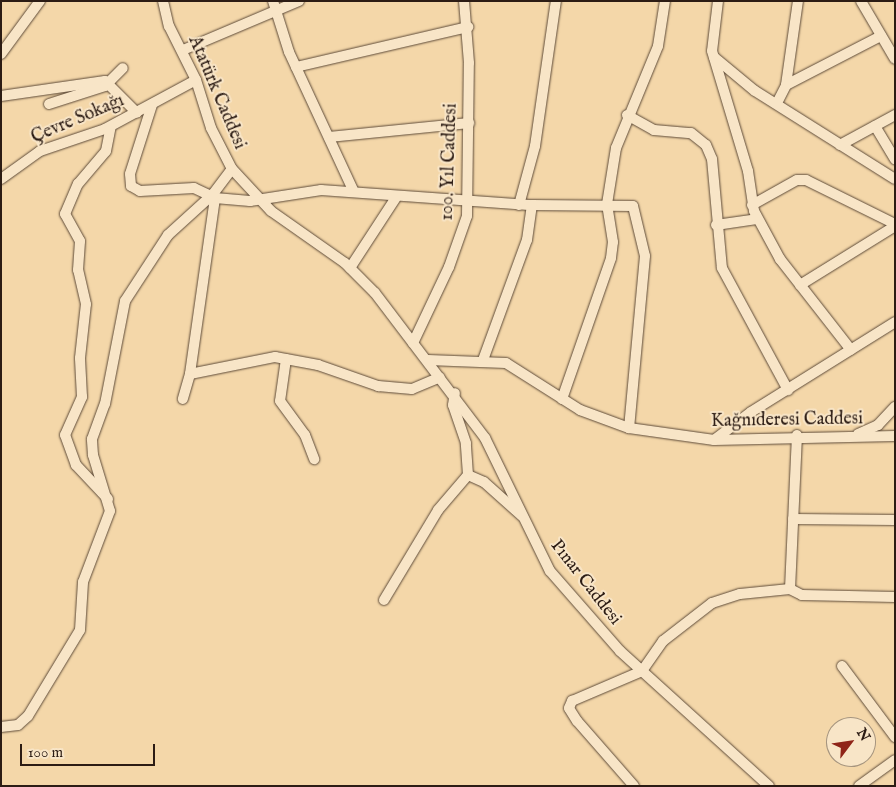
<!DOCTYPE html>
<html>
<head>
<meta charset="utf-8">
<style>
  body { margin:0 }
  #map { position:relative; width:896px; height:787px; overflow:hidden; background:#f4d7a9; font-family:"IM FELL English",serif }
  div>[style] { position:absolute }
  [style*='--x'] { left:calc(var(--x)*1px); top:calc(var(--y)*1px); width:calc(var(--w)*1px); rotate:calc(var(--a)*1deg) }
  .roads { filter:drop-shadow(0 0 1px #5e4b39) drop-shadow(0 0 1px #5e4b39) }
  .minor>* { height:10px; margin:-5px; padding:0 5px; transform-origin:5px; border-radius:5px; background:#f8e5c7 }
  span { translate:-50% -50%; white-space:nowrap; text-align:center; line-height:1.15; -webkit-text-stroke:4px #f8e5c7; paint-order:stroke }
  .street-label { font-size:18px; color:#2c1c14 }
  .frame { position:absolute; inset:0; border:2px solid #2c1c14; pointer-events:none }
  .north { position:absolute; left:826px; top:717px; width:50px; height:50px; box-sizing:border-box; background:#f8e5c7; border:1px solid #a6957f; border-radius:50%; rotate:59deg; font-size:14px; font-weight:700; line-height:20px; text-align:center; color:#2c1c14 }
  .north::after { content:''; display:block; margin:auto; width:18px; height:22px; background:#8f2418; clip-path:polygon(50% 0,100% 100%,50% 72%,0 100%) }
  .scale { position:absolute; left:20px; top:744px; width:135px; height:22px; box-sizing:border-box; border:2px solid #2c1c14; border-top:0; padding-left:6px; font-size:15px; line-height:18px; white-space:nowrap; color:#2c1c14; -webkit-text-stroke:4px #f8e5c7; paint-order:stroke }
</style>
</head>
<body>
<div id="map">
  <div class="roads">
    <div class="minor">
      <i style="--x:163;--y:1;--w:26;--a:77"></i>
      <i style="--x:169;--y:26;--w:60;--a:63.4"></i>
      <i style="--x:196;--y:80;--w:50;--a:72.6"></i>
      <i style="--x:211;--y:128;--w:46;--a:62.9"></i>
      <i style="--x:232;--y:169;--w:57;--a:47.1"></i>
      <i style="--x:271;--y:211;--w:90;--a:35.1"></i>
      <i style="--x:345;--y:263;--w:42;--a:45"></i>
      <i style="--x:375;--y:293;--w:182;--a:52.8"></i>
      <i style="--x:485;--y:438;--w:148;--a:64"></i>
      <i style="--x:550;--y:571;--w:106;--a:48.8"></i>
      <i style="--x:620;--y:651;--w:201;--a:42.2"></i>
      <i style="--x:273;--y:1;--w:53;--a:72.6"></i>
      <i style="--x:289;--y:52;--w:152;--a:65.1"></i>
      <i style="--x:718;--y:1;--w:50;--a:96.8"></i>
      <i style="--x:712;--y:51;--w:125;--a:73.3"></i>
      <i style="--x:748;--y:171;--w:40;--a:81.5"></i>
      <i style="--x:754;--y:211;--w:55;--a:61.6"></i>
      <i style="--x:780;--y:259;--w:115;--a:52"></i>
      <i style="--x:861;--y:1;--w:67;--a:59.6"></i>
      <i style="--x:183;--y:50;--w:126;--a:-22.9"></i>
      <i style="--x:1;--y:54;--w:66;--a:-53.7"></i>
      <i style="--x:714;--y:57;--w:53;--a:39.7"></i>
      <i style="--x:755;--y:91;--w:165;--a:32.2"></i>
      <i style="--x:296;--y:67;--w:177;--a:-13.1"></i>
      <i style="--x:786;--y:85;--w:85;--a:-81.9"></i>
      <i style="--x:1;--y:96;--w:105;--a:-8.2"></i>
      <i style="--x:105;--y:81;--w:45;--a:45"></i>
      <i style="--x:777;--y:103;--w:20;--a:-63"></i>
      <i style="--x:786;--y:85;--w:107;--a:-27.3"></i>
      <i style="--x:49;--y:104;--w:59;--a:-17.8"></i>
      <i style="--x:105;--y:86;--w:25;--a:-45"></i>
      <i style="--x:152;--y:105;--w:72;--a:107.7"></i>
      <i style="--x:130;--y:174;--w:12;--a:85"></i>
      <i style="--x:131;--y:186;--w:10;--a:29"></i>
      <i style="--x:140;--y:191;--w:54;--a:-3.2"></i>
      <i style="--x:194;--y:188;--w:23;--a:25"></i>
      <i style="--x:215;--y:198;--w:178;--a:98.1"></i>
      <i style="--x:190;--y:374;--w:26;--a:106"></i>
      <i style="--x:627;--y:115;--w:31;--a:29"></i>
      <i style="--x:654;--y:130;--w:37;--a:5"></i>
      <i style="--x:691;--y:133;--w:19;--a:39"></i>
      <i style="--x:706;--y:145;--w:15;--a:67"></i>
      <i style="--x:712;--y:159;--w:109;--a:84.8"></i>
      <i style="--x:722;--y:268;--w:139;--a:61.6"></i>
      <i style="--x:875;--y:126;--w:39;--a:59"></i>
      <i style="--x:329;--y:137;--w:141;--a:-5.7"></i>
      <i style="--x:840;--y:145;--w:63;--a:-28.6"></i>
      <i style="--x:1;--y:179;--w:48;--a:-35.7"></i>
      <i style="--x:40;--y:151;--w:69;--a:-18.7"></i>
      <i style="--x:105;--y:129;--w:103;--a:-28.3"></i>
      <i style="--x:215;--y:198;--w:35;--a:5"></i>
      <i style="--x:250;--y:201;--w:72;--a:-8.8"></i>
      <i style="--x:321;--y:190;--w:212;--a:4.1"></i>
      <i style="--x:532;--y:205;--w:101;--a:0.6"></i>
      <i style="--x:633;--y:206;--w:51;--a:76.5"></i>
      <i style="--x:645;--y:256;--w:173;--a:95.3"></i>
      <i style="--x:519;--y:205;--w:61;--a:-74.8"></i>
      <i style="--x:535;--y:146;--w:147;--a:-81.8"></i>
      <i style="--x:752;--y:205;--w:51;--a:-29.1"></i>
      <i style="--x:797;--y:180;--w:9;--a:0"></i>
      <i style="--x:806;--y:180;--w:99;--a:26.3"></i>
      <i style="--x:716;--y:225;--w:41;--a:-8.3"></i>
      <i style="--x:350;--y:268;--w:86;--a:-56.9"></i>
      <i style="--x:800;--y:285;--w:112;--a:-31.8"></i>
      <i style="--x:413;--y:343;--w:84;--a:-64.7"></i>
      <i style="--x:449;--y:267;--w:54;--a:-70.6"></i>
      <i style="--x:467;--y:216;--w:153;--a:-89.3"></i>
      <i style="--x:469;--y:63;--w:62;--a:-94.6"></i>
      <i style="--x:286;--y:359;--w:42;--a:98.1"></i>
      <i style="--x:280;--y:401;--w:42;--a:53.7"></i>
      <i style="--x:305;--y:435;--w:26;--a:69"></i>
      <i style="--x:428;--y:360;--w:78;--a:2.2"></i>
      <i style="--x:506;--y:363;--w:88;--a:32.4"></i>
      <i style="--x:580;--y:410;--w:52;--a:20.2"></i>
      <i style="--x:629;--y:428;--w:86;--a:8"></i>
      <i style="--x:714;--y:440;--w:181;--a:-1.3"></i>
      <i style="--x:483;--y:360;--w:128;--a:-69.9"></i>
      <i style="--x:527;--y:240;--w:35;--a:-82"></i>
      <i style="--x:190;--y:374;--w:87;--a:-11.3"></i>
      <i style="--x:275;--y:357;--w:44;--a:10.5"></i>
      <i style="--x:318;--y:365;--w:64;--a:19.3"></i>
      <i style="--x:378;--y:386;--w:34;--a:5"></i>
      <i style="--x:412;--y:389;--w:30;--a:-23"></i>
      <i style="--x:562;--y:399;--w:149;--a:-70.8"></i>
      <i style="--x:611;--y:258;--w:16;--a:-83"></i>
      <i style="--x:613;--y:242;--w:38;--a:-99"></i>
      <i style="--x:607;--y:204;--w:57;--a:-80.9"></i>
      <i style="--x:616;--y:148;--w:110;--a:-67.6"></i>
      <i style="--x:658;--y:46;--w:46;--a:-81.2"></i>
      <i style="--x:858;--y:434;--w:22;--a:-24"></i>
      <i style="--x:878;--y:425;--w:25;--a:-47"></i>
      <i style="--x:797;--y:435;--w:154;--a:92.6"></i>
      <i style="--x:790;--y:589;--w:13;--a:27"></i>
      <i style="--x:802;--y:595;--w:93;--a:1.2"></i>
      <i style="--x:714;--y:440;--w:46;--a:-37.1"></i>
      <i style="--x:751;--y:412;--w:170;--a:-32"></i>
      <i style="--x:468;--y:475;--w:17;--a:24"></i>
      <i style="--x:484;--y:482;--w:51;--a:41.8"></i>
      <i style="--x:108;--y:499;--w:47;--a:-133.3"></i>
      <i style="--x:76;--y:465;--w:32;--a:-110"></i>
      <i style="--x:65;--y:435;--w:42;--a:-65.9"></i>
      <i style="--x:82;--y:397;--w:39;--a:-93"></i>
      <i style="--x:80;--y:358;--w:54;--a:-83.7"></i>
      <i style="--x:86;--y:304;--w:35;--a:-103"></i>
      <i style="--x:78;--y:270;--w:29;--a:-86"></i>
      <i style="--x:80;--y:241;--w:31;--a:-119"></i>
      <i style="--x:65;--y:214;--w:33;--a:-67"></i>
      <i style="--x:78;--y:184;--w:43;--a:-49.7"></i>
      <i style="--x:106;--y:151;--w:25;--a:-79"></i>
      <i style="--x:793;--y:519;--w:102;--a:0.6"></i>
      <i style="--x:384;--y:600;--w:105;--a:-59"></i>
      <i style="--x:438;--y:510;--w:46;--a:-49.4"></i>
      <i style="--x:468;--y:475;--w:32;--a:-94"></i>
      <i style="--x:466;--y:443;--w:40;--a:-108.9"></i>
      <i style="--x:453;--y:405;--w:12;--a:-81"></i>
      <i style="--x:842;--y:666;--w:89;--a:53.3"></i>
      <i style="--x:1;--y:727;--w:17;--a:-7"></i>
      <i style="--x:18;--y:725;--w:13;--a:-42"></i>
      <i style="--x:28;--y:716;--w:100;--a:-58.8"></i>
      <i style="--x:80;--y:630;--w:48;--a:-86.4"></i>
      <i style="--x:83;--y:582;--w:76;--a:-69.2"></i>
      <i style="--x:110;--y:511;--w:59;--a:-106.9"></i>
      <i style="--x:93;--y:455;--w:16;--a:-94"></i>
      <i style="--x:92;--y:439;--w:37;--a:-70"></i>
      <i style="--x:105;--y:404;--w:105;--a:-79"></i>
      <i style="--x:125;--y:301;--w:79;--a:-56.9"></i>
      <i style="--x:168;--y:235;--w:61;--a:-42.3"></i>
      <i style="--x:213;--y:194;--w:31;--a:-53"></i>
      <i style="--x:634;--y:786;--w:86;--a:-131.2"></i>
      <i style="--x:577;--y:721;--w:15;--a:-122"></i>
      <i style="--x:569;--y:708;--w:8;--a:-67"></i>
      <i style="--x:572;--y:701;--w:76;--a:-23.2"></i>
      <i style="--x:642;--y:671;--w:37;--a:-55"></i>
      <i style="--x:663;--y:641;--w:62;--a:-37.8"></i>
      <i style="--x:712;--y:603;--w:29;--a:-18"></i>
      <i style="--x:740;--y:594;--w:50;--a:-5.7"></i>
      <i style="--x:859;--y:786;--w:44;--a:-35.8"></i>
    </div>
  </div>
  <div class="street-label">
    <span style="left:216px;top:93px;rotate:67deg">Atatürk Caddesi</span>
    <span style="left:78px;top:120px;rotate:-23deg">Çevre Sokağı</span>
    <span style="left:450px;top:162px;rotate:-88deg">100. Yıl Caddesi</span>
    <span style="left:787px;top:421px;rotate:-1deg">Kağnıderesi Caddesi</span>
    <span style="left:585px;top:583px;rotate:52deg">Pınar Caddesi</span>
  </div>
  <div class="frame"></div>
  <div class="north">N</div>
  <div class="scale">100 m</div>
</div>
</body>
</html>
